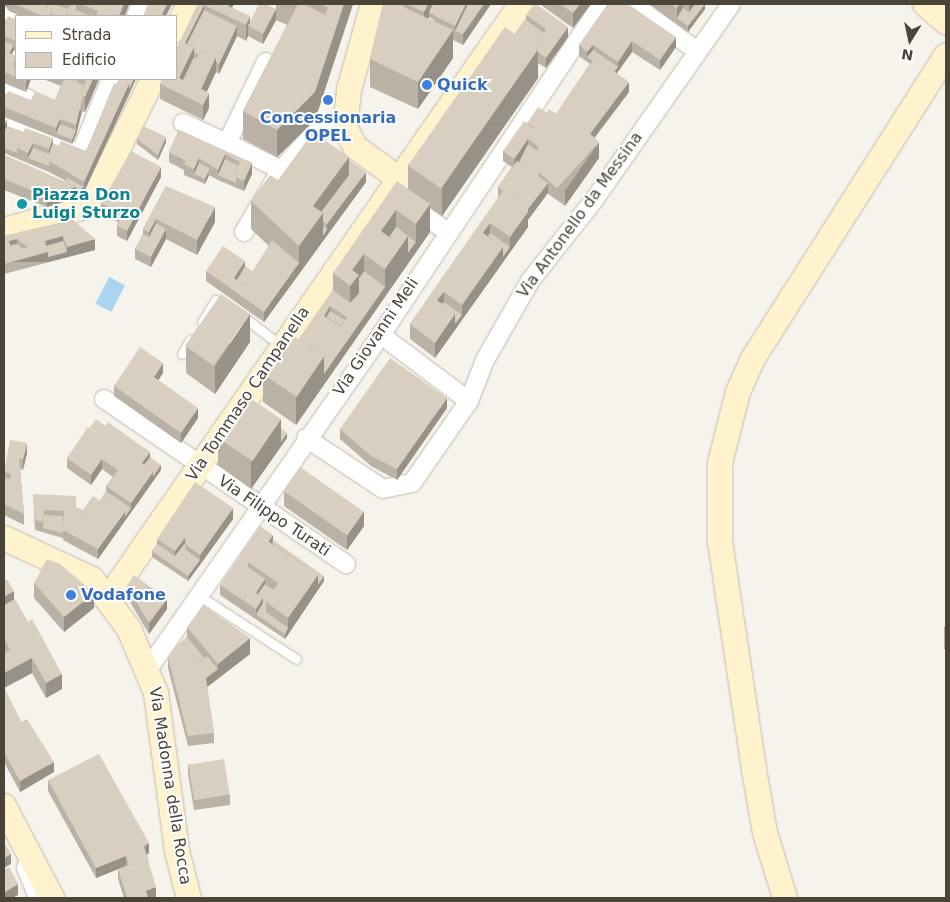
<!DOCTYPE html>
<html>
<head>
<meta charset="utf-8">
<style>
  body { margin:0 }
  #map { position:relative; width:950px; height:902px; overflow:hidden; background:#f6f3ec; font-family:"DejaVu Sans",sans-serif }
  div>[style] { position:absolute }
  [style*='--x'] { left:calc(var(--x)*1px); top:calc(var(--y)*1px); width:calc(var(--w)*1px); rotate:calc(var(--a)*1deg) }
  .water>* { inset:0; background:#a9d4f2; transform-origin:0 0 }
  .roads { filter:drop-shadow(0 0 1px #c2bbae) drop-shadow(0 0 1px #c2bbae) }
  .lane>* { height:9px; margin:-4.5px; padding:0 4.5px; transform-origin:4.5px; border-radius:4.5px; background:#fff }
  .street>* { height:18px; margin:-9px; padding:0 9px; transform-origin:9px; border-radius:9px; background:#fff }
  .secondary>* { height:24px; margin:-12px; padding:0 12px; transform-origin:12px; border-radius:12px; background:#fff3cd }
  .wall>* { inset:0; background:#bab2a6; transform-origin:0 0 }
  .shaded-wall>* { inset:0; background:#979187; transform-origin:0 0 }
  .building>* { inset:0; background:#d8cfc1; transform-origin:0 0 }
  .dots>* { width:14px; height:14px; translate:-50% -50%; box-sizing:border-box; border:2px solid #fff; border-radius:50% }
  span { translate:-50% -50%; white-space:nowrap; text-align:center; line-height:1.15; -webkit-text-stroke:4px #fff; paint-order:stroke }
  .shop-label { font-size:16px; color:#366cbe; font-weight:700 }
  .left { translate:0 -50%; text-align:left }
  .culture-label { font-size:16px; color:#0d838f; font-weight:700 }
  .street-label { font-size:16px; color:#4b4439 }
  .frame { position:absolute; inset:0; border:5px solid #4b4439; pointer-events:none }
  .legend { position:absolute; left:15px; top:15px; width:162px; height:65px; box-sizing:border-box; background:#fff; border:1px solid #b7b4b0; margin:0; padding:6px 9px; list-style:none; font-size:15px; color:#4b4439 }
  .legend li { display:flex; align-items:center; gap:10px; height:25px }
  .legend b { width:25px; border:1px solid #b7b4b0 }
  .north { position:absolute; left:885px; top:15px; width:50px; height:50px; -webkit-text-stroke:4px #fff; paint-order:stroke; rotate:190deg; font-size:14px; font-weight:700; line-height:20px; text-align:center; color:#4b4439 }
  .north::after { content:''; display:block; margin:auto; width:18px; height:22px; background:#4b4439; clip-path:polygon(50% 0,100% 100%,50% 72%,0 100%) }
</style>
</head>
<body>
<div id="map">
  <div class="water">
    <i style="left:109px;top:277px;width:18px;height:30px;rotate:27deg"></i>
  </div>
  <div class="roads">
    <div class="lane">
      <i style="--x:241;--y:315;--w:49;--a:37.6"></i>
      <i style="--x:202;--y:322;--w:26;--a:-58"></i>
      <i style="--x:216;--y:300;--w:12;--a:31"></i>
      <i style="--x:182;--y:354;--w:17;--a:-59"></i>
      <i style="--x:198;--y:595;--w:117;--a:33.1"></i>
      <i style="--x:25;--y:854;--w:15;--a:106"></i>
      <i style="--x:21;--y:868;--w:32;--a:68"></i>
    </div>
    <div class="street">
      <i style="--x:634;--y:5;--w:78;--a:36.1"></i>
      <i style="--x:4;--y:14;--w:13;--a:27"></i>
      <i style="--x:136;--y:16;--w:13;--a:-67"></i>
      <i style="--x:266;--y:62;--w:90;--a:115.7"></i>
      <i style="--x:227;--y:143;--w:60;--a:26.6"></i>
      <i style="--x:4;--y:89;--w:27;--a:22"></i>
      <i style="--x:4;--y:123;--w:82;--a:22.2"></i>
      <i style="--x:80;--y:154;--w:81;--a:-67.5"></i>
      <i style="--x:183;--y:123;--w:48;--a:24.4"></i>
      <i style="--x:411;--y:206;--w:43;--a:35.5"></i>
      <i style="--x:244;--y:232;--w:72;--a:-59.2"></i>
      <i style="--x:281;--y:170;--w:51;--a:-48.2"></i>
      <i style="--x:315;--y:132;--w:31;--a:-19"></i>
      <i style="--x:381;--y:335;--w:110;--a:36.9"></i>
      <i style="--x:104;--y:399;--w:293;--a:34.3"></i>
      <i style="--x:306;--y:438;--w:92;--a:33.5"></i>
      <i style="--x:383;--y:489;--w:30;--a:-12"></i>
      <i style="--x:412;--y:483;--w:100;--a:-55.2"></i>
      <i style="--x:469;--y:401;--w:44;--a:-68.7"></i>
      <i style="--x:485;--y:360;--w:91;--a:-60.3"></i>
      <i style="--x:530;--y:281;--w:103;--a:-51.7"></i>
      <i style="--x:594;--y:200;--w:239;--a:-55"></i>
      <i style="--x:148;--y:669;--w:407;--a:-55.1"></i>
      <i style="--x:381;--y:335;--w:398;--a:-56.3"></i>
    </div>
    <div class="secondary">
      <i style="--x:373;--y:4;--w:89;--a:105.6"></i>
      <i style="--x:349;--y:90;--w:37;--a:96"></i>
      <i style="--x:345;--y:127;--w:22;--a:63"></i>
      <i style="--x:355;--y:147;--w:53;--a:35.8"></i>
      <i style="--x:925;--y:4;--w:28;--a:41"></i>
      <i style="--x:176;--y:30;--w:29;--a:-63"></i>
      <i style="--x:4;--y:230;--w:77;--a:-15.8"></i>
      <i style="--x:78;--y:209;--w:18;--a:-34"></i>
      <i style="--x:93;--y:199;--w:134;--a:-63.4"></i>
      <i style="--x:4;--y:538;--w:97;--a:25"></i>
      <i style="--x:92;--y:579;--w:62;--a:53.5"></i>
      <i style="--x:129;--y:629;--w:69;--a:67.1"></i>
      <i style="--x:156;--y:693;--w:159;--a:82.4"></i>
      <i style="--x:177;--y:851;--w:49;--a:75.7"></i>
      <i style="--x:109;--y:597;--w:722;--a:-55.21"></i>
      <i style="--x:4;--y:806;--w:104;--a:62.4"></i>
      <i style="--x:785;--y:898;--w:68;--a:-107.1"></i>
      <i style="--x:765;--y:833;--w:65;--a:-99.8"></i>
      <i style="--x:754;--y:769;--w:230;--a:-98.5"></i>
      <i style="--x:720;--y:542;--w:79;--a:-90"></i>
      <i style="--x:720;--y:463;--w:73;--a:-75.8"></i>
      <i style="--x:738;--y:392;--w:35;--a:-66"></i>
      <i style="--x:752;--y:360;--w:361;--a:-57.5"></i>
    </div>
  </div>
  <div class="wall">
    <i style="clip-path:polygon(4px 4px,129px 4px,125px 16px,20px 16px,9px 11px,4px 5px)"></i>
    <i style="clip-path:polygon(198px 4px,232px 8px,250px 22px,276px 9px,276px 4px,353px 4px,315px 120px,277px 157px,243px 139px,243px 111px,287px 25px,276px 20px,263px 44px,248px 36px,246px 41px,237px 36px,219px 74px,216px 72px,206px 92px,209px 108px,203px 120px,160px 99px,160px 84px)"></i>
    <i style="clip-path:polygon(evenodd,383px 4px,491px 4px,463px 45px,453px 40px,453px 58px,418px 109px,370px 87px,370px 59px,383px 4px,429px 17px,435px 21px,435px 22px,428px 18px,429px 17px)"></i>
    <i style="clip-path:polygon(541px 4px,591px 4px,573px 28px,541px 5px)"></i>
    <i style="clip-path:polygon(608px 4px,676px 47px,660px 70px,632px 52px,617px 73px,629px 92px,594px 138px,599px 158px,565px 206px,547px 193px,528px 220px,528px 227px,435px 358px,410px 339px,410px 324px,498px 198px,498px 187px,512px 167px,503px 161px,503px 151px,527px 123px,547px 113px,556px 114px,590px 64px,579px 56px,579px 45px)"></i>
    <i style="clip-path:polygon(649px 4px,705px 4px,705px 9px,688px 32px)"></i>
    <i style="clip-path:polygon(526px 15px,568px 37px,546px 68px,538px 63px,538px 78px,442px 216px,430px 208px,430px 232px,296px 425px,263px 402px,263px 374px,299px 339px,333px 290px,333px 273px,408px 189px,408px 165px,515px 35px,526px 20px)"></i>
    <i style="clip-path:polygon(4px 19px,6px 20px,16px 19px,16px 51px,14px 50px,11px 54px,16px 56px,16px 79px,31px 79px,26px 92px,4px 83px)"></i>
    <i style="clip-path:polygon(43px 79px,99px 79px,85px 112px,82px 111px,76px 135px,72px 144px,4px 117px,4px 94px,31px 100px,55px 100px,61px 86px)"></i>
    <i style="clip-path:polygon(136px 79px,84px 192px,76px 198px,47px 207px,4px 190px,4px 155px,65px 182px,66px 181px,49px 172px,4px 153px,4px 119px,7px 126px,53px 144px,59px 146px,86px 151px,116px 84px)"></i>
    <i style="clip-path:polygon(179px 130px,252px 163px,252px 174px,244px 191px,218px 180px,209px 175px,205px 184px,184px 175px,184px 170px,169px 162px,169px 152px)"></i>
    <i style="clip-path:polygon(137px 139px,166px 142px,158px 160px,137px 144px)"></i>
    <i style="clip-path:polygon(349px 160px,366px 182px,264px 322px,206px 281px,206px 271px,245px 266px,253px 272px,269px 246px,251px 229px,251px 201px,278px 180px)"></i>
    <i style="clip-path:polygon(161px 177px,127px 241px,117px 236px,117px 226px,118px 222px,101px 213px,101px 203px)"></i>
    <i style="clip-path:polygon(166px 186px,215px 222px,197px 255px,166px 239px,151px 267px,135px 259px,135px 249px,143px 234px,143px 229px)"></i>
    <i style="clip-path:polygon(73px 220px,95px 250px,4px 274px,4px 236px)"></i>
    <i style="clip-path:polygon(250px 342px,215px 394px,186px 373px,186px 346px)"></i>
    <i style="clip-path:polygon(163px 373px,158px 380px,198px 418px,181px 443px,114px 396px,114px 386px)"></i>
    <i style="clip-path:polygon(447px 408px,397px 480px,371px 466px,340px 439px,340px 429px)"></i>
    <i style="clip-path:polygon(281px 428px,287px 438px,251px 489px,218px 465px,218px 438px)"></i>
    <i style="clip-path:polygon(27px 453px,23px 470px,20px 469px,24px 514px,24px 525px,4px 515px,4px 470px)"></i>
    <i style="clip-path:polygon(150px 457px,161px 470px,98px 559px,63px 540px,63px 538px,35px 530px,33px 494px,76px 517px,83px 510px,100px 501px,106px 491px,106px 486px,113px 477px,102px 469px,91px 485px,67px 468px,67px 458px)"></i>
    <i style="clip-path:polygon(284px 491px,364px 526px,347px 550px,284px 506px)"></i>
    <i style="clip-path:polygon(233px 519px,188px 581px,152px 557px,152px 551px,157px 544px,157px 539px)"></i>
    <i style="clip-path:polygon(273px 540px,324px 581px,285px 639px,220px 595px,220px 585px)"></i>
    <i style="clip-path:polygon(4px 581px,62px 689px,46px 698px,32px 673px,4px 688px,21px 722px,54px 772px,20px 792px,4px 762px)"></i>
    <i style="clip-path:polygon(34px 583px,94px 608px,64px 632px,34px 598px)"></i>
    <i style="clip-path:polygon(127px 586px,167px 609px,149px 634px,127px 597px)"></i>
    <i style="clip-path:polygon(187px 627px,250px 654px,207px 687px,214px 733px,214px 743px,188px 746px,168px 668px,168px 657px,181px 645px,187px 637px)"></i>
    <i style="left:946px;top:627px;width:22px;height:2px;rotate:90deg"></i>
    <i style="clip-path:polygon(188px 764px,230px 795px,230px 805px,194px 810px,188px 774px)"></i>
    <i style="clip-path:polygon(48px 780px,149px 853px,147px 855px,156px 898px,124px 898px,118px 879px,118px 869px,96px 878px,48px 791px)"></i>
    <i style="clip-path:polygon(4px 870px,18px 895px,12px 898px,4px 898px)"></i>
  </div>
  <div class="shaded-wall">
    <i style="clip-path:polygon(124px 4px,129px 4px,125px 16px,119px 16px)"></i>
    <i style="clip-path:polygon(167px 4px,172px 4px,166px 16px,161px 16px)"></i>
    <i style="clip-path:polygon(229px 4px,234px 4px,228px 16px,226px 9px)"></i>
    <i style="clip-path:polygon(344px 4px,353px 4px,315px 120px,277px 157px,277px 130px)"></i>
    <i style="clip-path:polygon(428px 4px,435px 4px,429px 12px,429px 17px,424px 28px,424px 12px)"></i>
    <i style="clip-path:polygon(466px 4px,473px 4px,455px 31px,455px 26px)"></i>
    <i style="clip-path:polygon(484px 4px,491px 4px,463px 45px,463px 34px)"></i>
    <i style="clip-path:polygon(580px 4px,591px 4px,573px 28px,573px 13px)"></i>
    <i style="clip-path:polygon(679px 4px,683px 4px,683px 14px,677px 18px,677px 8px)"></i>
    <i style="clip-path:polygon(689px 4px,698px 4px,689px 17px)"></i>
    <i style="clip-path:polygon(705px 4px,705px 9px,688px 32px,688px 26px)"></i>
    <i style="clip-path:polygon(204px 5px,204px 20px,190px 50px,185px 43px)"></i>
    <i style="clip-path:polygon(276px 9px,276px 20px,263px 44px,263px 34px)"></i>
    <i style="clip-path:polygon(250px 16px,250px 27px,248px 26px,248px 36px,246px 41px,246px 25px)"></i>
    <i style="clip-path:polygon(237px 26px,237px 36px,219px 74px,219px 64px)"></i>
    <i style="clip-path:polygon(568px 27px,568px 37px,546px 68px,546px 58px)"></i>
    <i style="clip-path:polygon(453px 30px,453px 58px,418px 109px,418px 82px)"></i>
    <i style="clip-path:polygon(546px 34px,538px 52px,538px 78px,442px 216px,442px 188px)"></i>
    <i style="clip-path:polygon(676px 37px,676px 47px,660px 70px,660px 60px)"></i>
    <i style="clip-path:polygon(632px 41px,632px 52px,612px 80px,612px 75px,618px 67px,618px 62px)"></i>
    <i style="clip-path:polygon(14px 45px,14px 50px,4px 68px,4px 63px)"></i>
    <i style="clip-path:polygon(593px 45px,593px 55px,587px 57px,587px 52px)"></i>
    <i style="clip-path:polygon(194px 47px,194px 62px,181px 89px,179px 78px)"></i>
    <i style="clip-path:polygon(216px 57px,216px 72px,201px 104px,201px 89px)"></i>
    <i style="clip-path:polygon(27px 79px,31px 79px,26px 92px,26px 81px)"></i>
    <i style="clip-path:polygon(93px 79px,99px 79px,85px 112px,85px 97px)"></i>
    <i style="clip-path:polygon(134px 79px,136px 79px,84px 192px,76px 198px,47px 207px,47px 197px,76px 187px,84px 187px,84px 182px,129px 84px)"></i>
    <i style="clip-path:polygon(629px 82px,629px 92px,589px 145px,589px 135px)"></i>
    <i style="clip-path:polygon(209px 93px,209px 108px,203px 120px,203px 105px)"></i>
    <i style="clip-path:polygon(80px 107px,80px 110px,82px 111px,76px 135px,72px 144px,72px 139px,76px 130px,76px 125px)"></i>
    <i style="clip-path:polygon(60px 119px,60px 129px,56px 133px,56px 128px)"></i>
    <i style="clip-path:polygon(7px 120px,7px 131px,4px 137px,4px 127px)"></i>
    <i style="clip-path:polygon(166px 137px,166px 142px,158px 160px,158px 155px)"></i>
    <i style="clip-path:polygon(53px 138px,53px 149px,49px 160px,49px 149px)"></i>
    <i style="clip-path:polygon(528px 139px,528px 149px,514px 169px,514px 159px)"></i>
    <i style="clip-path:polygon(599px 142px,599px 158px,565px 206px,565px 191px)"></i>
    <i style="clip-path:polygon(33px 143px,33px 154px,28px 158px,28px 153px)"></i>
    <i style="clip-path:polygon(225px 154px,225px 165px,218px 175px,218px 170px)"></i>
    <i style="clip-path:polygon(349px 157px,349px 185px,323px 221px,323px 236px,327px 229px,327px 224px,366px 172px,366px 182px,299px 274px,299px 246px,313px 206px)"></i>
    <i style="clip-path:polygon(199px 158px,199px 168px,194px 174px,194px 169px)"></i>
    <i style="clip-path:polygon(252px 163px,252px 174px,244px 191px,244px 181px)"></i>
    <i style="clip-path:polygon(161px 167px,161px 177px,127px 241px,127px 231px)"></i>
    <i style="clip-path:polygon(207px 173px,209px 175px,205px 184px,205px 179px)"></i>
    <i style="clip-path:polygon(548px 183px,548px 193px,528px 220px,528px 227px,435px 358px,435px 343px,455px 314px,462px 315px,462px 305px,503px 247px,510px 247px,510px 237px,528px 209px)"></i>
    <i style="clip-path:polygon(430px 204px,430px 232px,296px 425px,296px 397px,324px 356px,385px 287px,385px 269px,408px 236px,416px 242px,416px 224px)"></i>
    <i style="clip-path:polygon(215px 207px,215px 222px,197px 255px,197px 240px)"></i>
    <i style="clip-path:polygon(396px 210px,396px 238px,381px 249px,381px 231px)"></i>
    <i style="clip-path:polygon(156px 219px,156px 234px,149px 247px,149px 232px)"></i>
    <i style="clip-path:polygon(490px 223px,490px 239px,483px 233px)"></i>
    <i style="clip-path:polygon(166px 229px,166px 239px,151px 267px,151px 257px)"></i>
    <i style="clip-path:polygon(63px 236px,63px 246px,45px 246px,45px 241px)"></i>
    <i style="clip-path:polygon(17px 239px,17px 249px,9px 246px,9px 241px)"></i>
    <i style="clip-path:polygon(95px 239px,95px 250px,48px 262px,48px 257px,67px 252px,67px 247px)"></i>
    <i style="left:48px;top:252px;width:10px;height:46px;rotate:90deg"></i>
    <i style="clip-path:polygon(364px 254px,364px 282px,359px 303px,350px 313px,350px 286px,352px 270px)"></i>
    <i style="clip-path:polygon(245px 261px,245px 272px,234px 283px,234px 278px)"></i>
    <i style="clip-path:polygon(299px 263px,299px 274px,264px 322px,264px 312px)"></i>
    <i style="clip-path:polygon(444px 292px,444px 307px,437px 300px)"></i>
    <i style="clip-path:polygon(330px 306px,330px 316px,326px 322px,324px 316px)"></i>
    <i style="clip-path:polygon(250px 314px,250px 342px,215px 394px,215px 366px)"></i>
    <i style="clip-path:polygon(163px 363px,163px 373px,154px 387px,154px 377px)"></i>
    <i style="clip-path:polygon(447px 398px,447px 408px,397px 480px,397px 469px)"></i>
    <i style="clip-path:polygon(198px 408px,198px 418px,181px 443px,181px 433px)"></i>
    <i style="clip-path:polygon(281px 419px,281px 442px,287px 433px,287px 438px,251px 489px,251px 462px)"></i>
    <i style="clip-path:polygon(27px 443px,27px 453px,23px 470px,23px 459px)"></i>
    <i style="clip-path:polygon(150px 452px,150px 463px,144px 470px,142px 463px)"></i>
    <i style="clip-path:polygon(102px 459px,102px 469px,91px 485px,91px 475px)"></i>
    <i style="clip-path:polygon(161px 465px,161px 470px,98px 559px,98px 549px,125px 512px,131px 508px,131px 503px,153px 472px)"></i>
    <i style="clip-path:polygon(233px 508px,233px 519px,200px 565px,200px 555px)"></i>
    <i style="clip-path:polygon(364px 511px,364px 526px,347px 550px,347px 535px)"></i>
    <i style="clip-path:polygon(273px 535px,273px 546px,251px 564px)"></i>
    <i style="clip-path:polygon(185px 538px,185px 548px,175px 562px,175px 551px)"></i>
    <i style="clip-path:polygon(200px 560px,200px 565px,188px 581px,188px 576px)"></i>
    <i style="clip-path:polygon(318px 575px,324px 576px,324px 581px,285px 639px,285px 634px,288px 628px,288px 618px)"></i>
    <i style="clip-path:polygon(265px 579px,265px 589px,258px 599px,256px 593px)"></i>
    <i style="clip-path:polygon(14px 591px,14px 601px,4px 607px,4px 597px)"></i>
    <i style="clip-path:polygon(94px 593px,94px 608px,64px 632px,64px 617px)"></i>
    <i style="clip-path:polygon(263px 598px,263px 608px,256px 614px,256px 609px)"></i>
    <i style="clip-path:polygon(167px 599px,167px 609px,149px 634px,149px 623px)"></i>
    <i style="clip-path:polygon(250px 638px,250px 654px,206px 688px,206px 678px,218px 669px,218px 664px)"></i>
    <i style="clip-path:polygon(32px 658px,32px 673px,4px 688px,4px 673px)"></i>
    <i style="clip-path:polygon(62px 674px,62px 689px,46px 698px,46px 683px)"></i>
    <i style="clip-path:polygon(54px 762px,54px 772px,20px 792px,20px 781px)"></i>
    <i style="clip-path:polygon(149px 843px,149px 853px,144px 856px,144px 846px)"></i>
    <i style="clip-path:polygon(11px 854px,11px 864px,4px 868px,4px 858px)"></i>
    <i style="clip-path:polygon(126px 856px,126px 866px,96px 878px,96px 868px)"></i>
    <i style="clip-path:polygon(18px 884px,18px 895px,12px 898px,5px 898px,5px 892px)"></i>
    <i style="clip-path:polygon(156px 887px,156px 898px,146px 898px,146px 891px)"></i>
  </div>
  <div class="building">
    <i style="clip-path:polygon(15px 4px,47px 4px,46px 7px,52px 10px,50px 16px,42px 16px)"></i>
    <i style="clip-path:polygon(48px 4px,57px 4px,57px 5px,67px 9px,67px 16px,52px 16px,52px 10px,47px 8px)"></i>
    <i style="clip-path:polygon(71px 4px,76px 4px,76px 10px,69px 8px)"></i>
    <i style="clip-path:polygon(81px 4px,124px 4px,119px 16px,96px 16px,98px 11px)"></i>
    <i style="clip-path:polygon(148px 4px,167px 4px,161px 16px,143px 16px)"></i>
    <i style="clip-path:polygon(198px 4px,224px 4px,250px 16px,246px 25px,204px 5px,185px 43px,194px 47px,179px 78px,185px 81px,201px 50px,216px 57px,201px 89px,209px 93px,203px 105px,160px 84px,162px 79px,176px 79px,176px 49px)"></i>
    <i style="clip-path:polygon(259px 4px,265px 4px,276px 9px,263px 34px,248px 26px)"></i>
    <i style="clip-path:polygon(298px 4px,304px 4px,325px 15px,328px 8px,321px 4px,344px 4px,315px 92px,277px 130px,243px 111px)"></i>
    <i style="clip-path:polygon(383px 4px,397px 4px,453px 30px,418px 82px,370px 59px)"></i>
    <i style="clip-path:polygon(397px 4px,404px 4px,404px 7px)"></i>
    <i style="clip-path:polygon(407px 4px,428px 4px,424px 12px)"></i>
    <i style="clip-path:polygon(433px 4px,441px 4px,436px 16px,429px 12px)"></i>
    <i style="clip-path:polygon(441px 4px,466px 4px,455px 26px,435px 16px)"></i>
    <i style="clip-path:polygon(468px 4px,484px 4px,463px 34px,455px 31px)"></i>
    <i style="clip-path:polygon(534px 4px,536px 4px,568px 27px,546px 58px,538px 52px,538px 50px,536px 49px,546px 29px,526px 15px)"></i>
    <i style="clip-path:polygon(560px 4px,580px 4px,573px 13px)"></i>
    <i style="clip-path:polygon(608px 4px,628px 4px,676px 37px,660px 60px,632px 41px,618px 62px,593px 45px,587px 52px,579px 45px)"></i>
    <i style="clip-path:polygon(671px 4px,679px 4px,677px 8px)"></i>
    <i style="clip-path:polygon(695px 4px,705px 4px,688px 26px,677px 18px,683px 8px,689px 12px)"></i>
    <i style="clip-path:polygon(68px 7px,91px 16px,67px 16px)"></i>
    <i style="clip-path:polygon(204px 10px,237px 26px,219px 64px,216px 62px,216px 57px,201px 50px,199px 54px,194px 52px,194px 47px,187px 44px)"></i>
    <i style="clip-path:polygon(8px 16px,16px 19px,16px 41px,4px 36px,4px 25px)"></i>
    <i style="clip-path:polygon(526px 20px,544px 33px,536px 49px,515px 35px)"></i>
    <i style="left:505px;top:27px;width:40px;height:169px;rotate:35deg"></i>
    <i style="clip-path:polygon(4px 41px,14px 45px,9px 53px,5px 51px,4px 55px)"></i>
    <i style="clip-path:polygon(593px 50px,618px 67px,614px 72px,595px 58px,593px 61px,587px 57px)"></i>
    <i style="clip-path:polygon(5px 51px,16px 56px,13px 67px,16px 67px,16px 77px,4px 72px,4px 55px)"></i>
    <i style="clip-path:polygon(194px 57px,197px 58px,185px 81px,183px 80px)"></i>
    <i style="clip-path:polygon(595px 58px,629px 82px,590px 134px,576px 121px,539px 172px,539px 177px,548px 183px,528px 209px,528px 205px,505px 188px,503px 191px,498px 187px,517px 161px,525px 167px,539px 147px,528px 139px,514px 159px,503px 151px,524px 121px,535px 129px,549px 109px,556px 114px)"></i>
    <i style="clip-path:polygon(20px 79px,27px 79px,26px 81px)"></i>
    <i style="clip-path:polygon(64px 79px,69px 79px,84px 85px,80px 95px,83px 96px,76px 125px,60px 119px,56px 128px,4px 107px,4px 100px,8px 91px,31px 100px,35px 91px,55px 100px)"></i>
    <i style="clip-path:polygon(70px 79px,77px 79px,77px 82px)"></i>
    <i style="clip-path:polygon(80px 79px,93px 79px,85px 97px,80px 95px,86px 81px)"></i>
    <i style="clip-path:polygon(119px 79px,134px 79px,129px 89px,129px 84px,122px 80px,119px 86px,116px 84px)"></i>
    <i style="clip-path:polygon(122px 80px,129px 84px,84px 182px,49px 161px,61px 141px,86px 151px,114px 83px,119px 86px)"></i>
    <i style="left:538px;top:107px;width:11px;height:19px;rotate:34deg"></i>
    <i style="clip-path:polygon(4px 119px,7px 120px,4px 127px)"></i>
    <i style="left:576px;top:121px;width:31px;height:63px;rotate:42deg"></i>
    <i style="left:60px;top:124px;width:17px;height:10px;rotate:21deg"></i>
    <i style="clip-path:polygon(7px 126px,24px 132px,17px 148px,17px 153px,4px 148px,4px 132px)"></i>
    <i style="clip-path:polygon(143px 126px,166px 137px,158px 155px,137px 139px)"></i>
    <i style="clip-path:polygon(25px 128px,53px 138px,49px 149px,33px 143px,28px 153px,17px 148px)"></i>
    <i style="clip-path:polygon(179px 130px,252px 163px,244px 181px,237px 178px,236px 172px,240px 162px,225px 154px,218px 170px,199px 158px,194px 169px,184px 164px,186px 161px,169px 152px)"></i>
    <i style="clip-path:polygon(313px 132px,349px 157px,313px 206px,323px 213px,299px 246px,251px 201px,270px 175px,278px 180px)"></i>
    <i style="clip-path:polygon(53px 143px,59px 146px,49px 161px,49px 166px,28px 158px,33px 148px,49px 154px)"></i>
    <i style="clip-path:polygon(528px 144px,537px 151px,525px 167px,519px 162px)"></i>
    <i style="clip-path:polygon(131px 151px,161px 167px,127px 231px,117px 226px,123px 214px,101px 203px)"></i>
    <i style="clip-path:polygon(4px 155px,76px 187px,47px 197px,4px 179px)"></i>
    <i style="clip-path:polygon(225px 159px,238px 166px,236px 172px,236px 183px,218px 175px)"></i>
    <i style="clip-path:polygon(349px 160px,366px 172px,327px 224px,323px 221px,323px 213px,321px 212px,349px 175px)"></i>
    <i style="left:199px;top:163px;width:12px;height:12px;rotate:24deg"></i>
    <i style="clip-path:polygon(67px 178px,84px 187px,76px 192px,76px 187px,65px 182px)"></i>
    <i style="clip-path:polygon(397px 181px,430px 204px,416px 224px,396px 210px,381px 231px,392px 239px,399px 229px,408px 236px,385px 269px,364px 254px,352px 270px,359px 275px,350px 286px,333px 273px)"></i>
    <i style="clip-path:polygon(166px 186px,215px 207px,197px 240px,156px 219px,149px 232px,143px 229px)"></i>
    <i style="clip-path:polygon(505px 188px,528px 205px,528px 212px,510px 237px,490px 223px,483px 233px,503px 247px,462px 305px,444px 292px,437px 300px,455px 314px,435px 343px,410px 324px)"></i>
    <i style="clip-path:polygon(evenodd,73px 220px,95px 239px,67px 247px,63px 236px,45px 241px,48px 252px,4px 264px,4px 236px,73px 220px,17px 239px,28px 247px,12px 252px,9px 241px,17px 239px)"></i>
    <i style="clip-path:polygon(156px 223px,166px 229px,151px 257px,135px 249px,143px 234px,149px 237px)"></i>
    <i style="clip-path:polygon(323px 226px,327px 229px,323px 236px)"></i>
    <i style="left:396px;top:227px;width:4px;height:12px;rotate:34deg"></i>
    <i style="clip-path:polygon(490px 233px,510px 247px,503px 257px,503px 247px,488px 236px)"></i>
    <i style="clip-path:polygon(408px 236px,416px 242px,408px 253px)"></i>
    <i style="clip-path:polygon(272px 240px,299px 263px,264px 312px,206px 271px,223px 246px,245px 261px,234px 278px,244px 285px)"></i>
    <i style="clip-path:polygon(63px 241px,67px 252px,48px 257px,48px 252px,46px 246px)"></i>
    <i style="clip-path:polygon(17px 244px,23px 249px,12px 252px,10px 245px)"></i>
    <i style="clip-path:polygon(245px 266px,253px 272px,244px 285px,237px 280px)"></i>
    <i style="clip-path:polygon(evenodd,364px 271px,385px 287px,324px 374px,324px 356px,299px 339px,333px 290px,350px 303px,359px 293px,359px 278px,364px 271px,330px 306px,347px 317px,341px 327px,324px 316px,330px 306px)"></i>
    <i style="left:221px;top:294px;width:35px;height:63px;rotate:35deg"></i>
    <i style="clip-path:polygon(444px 302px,462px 315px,455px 324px,455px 314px,442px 304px)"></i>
    <i style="left:330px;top:311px;width:17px;height:7px;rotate:31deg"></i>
    <i style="left:291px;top:334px;width:40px;height:49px;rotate:34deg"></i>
    <i style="clip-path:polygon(140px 347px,163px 363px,154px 377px,198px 408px,181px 433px,114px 386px)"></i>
    <i style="clip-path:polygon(390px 358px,447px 398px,397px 469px,371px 456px,340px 429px)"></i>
    <i style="left:247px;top:396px;width:41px;height:51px;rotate:34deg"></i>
    <i style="left:96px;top:419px;width:12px;height:11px;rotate:35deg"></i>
    <i style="clip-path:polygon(108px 422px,150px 452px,142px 463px,153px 472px,131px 503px,106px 486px,118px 470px,102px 459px,91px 475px,67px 458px,88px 427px,99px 435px)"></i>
    <i style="clip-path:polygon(281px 428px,287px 433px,281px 442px)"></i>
    <i style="clip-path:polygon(10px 440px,27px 443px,23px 459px,19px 458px,24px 514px,4px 504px,4px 488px,8px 488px,11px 474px,4px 472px)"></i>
    <i style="clip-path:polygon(150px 457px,161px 465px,153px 477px,153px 472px,144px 465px)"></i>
    <i style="left:300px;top:467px;width:78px;height:29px;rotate:35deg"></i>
    <i style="clip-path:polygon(4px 478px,10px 479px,8px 488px,4px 488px)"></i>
    <i style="clip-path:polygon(195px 482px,233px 508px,200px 555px,186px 545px,185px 538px,175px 551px,157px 539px)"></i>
    <i style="clip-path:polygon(106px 491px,131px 508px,125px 517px,125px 512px,105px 499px,102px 504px,96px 501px,84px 518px,76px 517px,76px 507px,83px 510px,93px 496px,100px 501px)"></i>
    <i style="clip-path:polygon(33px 494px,76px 496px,76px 517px,84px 518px,96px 501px,102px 504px,105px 499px,125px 512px,98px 549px,63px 530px,64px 511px,44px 510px,43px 522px,35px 520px)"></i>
    <i style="clip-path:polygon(44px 515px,63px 516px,63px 533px,43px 528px)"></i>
    <i style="clip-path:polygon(260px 526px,273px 535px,269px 541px,265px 539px,248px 562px,248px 567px,265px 579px,256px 593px,263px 598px,256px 609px,220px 585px)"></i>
    <i style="clip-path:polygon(265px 539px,318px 575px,288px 618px,266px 602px,278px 583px,248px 562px)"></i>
    <i style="clip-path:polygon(273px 540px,324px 576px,318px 585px,318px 575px,272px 543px)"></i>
    <i style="clip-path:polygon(185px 543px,186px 550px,200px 560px,188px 576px,152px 551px,157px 544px,175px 556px)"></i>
    <i style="clip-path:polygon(47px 559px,60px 564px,94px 593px,64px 617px,34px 583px)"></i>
    <i style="clip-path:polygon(134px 575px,167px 599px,149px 623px,127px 586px)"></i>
    <i style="clip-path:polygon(7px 579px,14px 591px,4px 597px,4px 581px)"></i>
    <i style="clip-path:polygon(265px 584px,274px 590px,266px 602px,266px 612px,288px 628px,285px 634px,256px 614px,263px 603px,263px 598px,258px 594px)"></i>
    <i style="clip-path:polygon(15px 599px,28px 622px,32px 619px,62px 674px,46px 683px,32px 658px,4px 673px,4px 653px,10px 650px,4px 638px,4px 605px)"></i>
    <i style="clip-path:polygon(203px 605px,250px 638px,218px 664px,187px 627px)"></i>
    <i style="left:187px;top:637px;width:27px;height:10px;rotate:51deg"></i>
    <i style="clip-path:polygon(179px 642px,197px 664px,207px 656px,218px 669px,206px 678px,214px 733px,188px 736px,168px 657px)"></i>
    <i style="clip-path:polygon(4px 687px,21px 722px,27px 719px,54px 762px,20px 781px,4px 752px)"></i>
    <i style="clip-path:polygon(99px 754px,149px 843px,144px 846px,156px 887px,146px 891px,148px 898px,127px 898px,118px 869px,129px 865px,126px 856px,96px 868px,48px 780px)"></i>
    <i style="left:224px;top:759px;width:36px;height:36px;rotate:81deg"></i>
    <i style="clip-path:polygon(4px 842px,11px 854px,4px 858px)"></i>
    <i style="clip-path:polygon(9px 867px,18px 884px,5px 892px,4px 890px,4px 870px)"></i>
  </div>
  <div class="dots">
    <i style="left:427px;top:85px;background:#3f7fe0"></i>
    <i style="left:328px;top:100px;background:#3f7fe0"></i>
    <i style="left:22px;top:204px;background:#0f9aa8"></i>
    <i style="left:71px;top:595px;background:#3f7fe0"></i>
  </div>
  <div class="shop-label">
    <span class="left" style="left:437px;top:85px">Quick</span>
    <span style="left:328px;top:127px">Concessionaria<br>OPEL</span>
    <span class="left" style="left:81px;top:595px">Vodafone</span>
  </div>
  <div class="culture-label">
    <span class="left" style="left:32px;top:204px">Piazza Don<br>Luigi Sturzo</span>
  </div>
  <div class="street-label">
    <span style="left:580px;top:215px;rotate:-54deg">Via Antonello da Messina</span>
    <span style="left:376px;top:337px;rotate:-56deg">Via Giovanni Meli</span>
    <span style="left:248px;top:394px;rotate:-56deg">Via Tommaso Campanella</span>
    <span style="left:274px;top:516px;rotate:34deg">Via Filippo Turati</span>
    <span style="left:170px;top:786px;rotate:81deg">Via Madonna della Rocca</span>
  </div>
  <div class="frame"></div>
  <ul class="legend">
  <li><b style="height:6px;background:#fff3cd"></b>Strada</li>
  <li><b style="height:14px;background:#d8cfc1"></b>Edificio</li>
  </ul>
  <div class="north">N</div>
</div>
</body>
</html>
